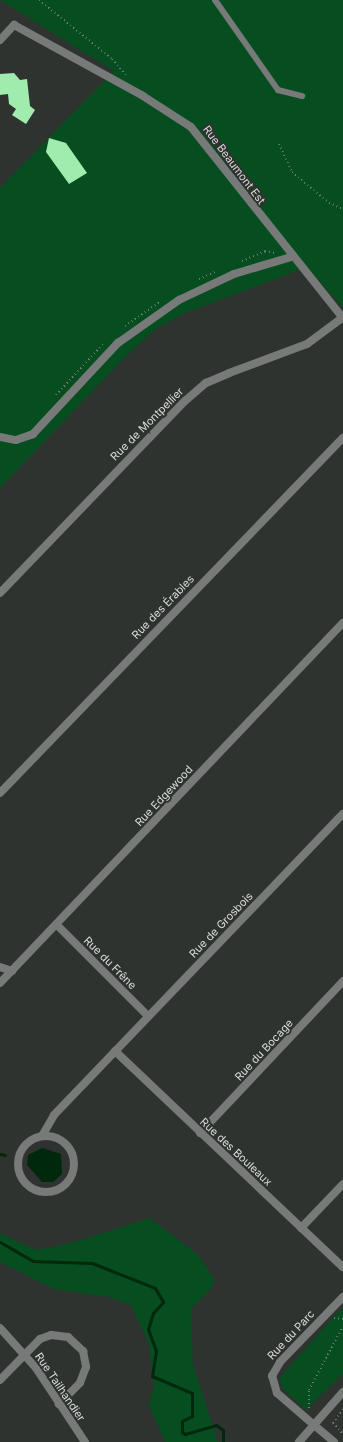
<!DOCTYPE html>
<html>
<head>
<meta charset="utf-8">
<style>
  body { margin:0 }
  #map { position:relative; width:343px; height:1442px; overflow:hidden; background:#2f3330; font-family:Inter,sans-serif }
  div>[style] { position:absolute }
  [style*='--x'] { left:calc(var(--x)*1px); top:calc(var(--y)*1px); width:calc(var(--w)*1px); rotate:calc(var(--a)*1deg) }
  .green>* { inset:0; background:#064d20 }
  .water>* { inset:0; background:#00280c }
  .stream>* { height:3px; margin:-1.5px; padding:0 1.5px; transform-origin:1.5px; border-radius:1.5px; background:#00280c }
  .building>* { inset:0; background:#a0ecaf }
  .path>* { height:2px; margin-top:-1px; transform-origin:0; background:repeating-linear-gradient(90deg,#767a77 0 1px,transparent 0 4px) }
  .service>* { height:6px; margin:-3px; padding:0 3px; transform-origin:3px; border-radius:3px; background:#777a78 }
  .minor>* { height:8px; margin:-4px; padding:0 4px; transform-origin:4px; border-radius:4px; background:#777a78 }
  .minor>.ring { margin:-4px; padding:0; box-sizing:content-box; background:none; border:8px solid #777a78; border-radius:50% }
  .tertiary>* { height:8px; margin:-4px; padding:0 4px; transform-origin:4px; border-radius:4px; background:#777a78 }
  span { translate:-50% -50%; white-space:nowrap; text-align:center; line-height:1.15; -webkit-text-stroke:4px #2f3330; paint-order:stroke }
  .street-label { font-size:11px; color:#d9dcd9 }
</style>
</head>
<body>
<div id="map">
  <div class="green">
    <i style="clip-path:polygon(0 0,343px 0,343px 308px,307px 267px,185px 313px,157px 328px,129px 353px,0 488px,0 188px,114px 71px)"></i>
    <i style="clip-path:polygon(150px 1218px,198px 1255px,215px 1280px,210px 1290px,191px 1309px,193px 1365px,218px 1442px,165px 1442px,149px 1405px,154px 1386px,149px 1344px,131px 1305px,109px 1297px,54px 1289px,0 1262px,0 1233px,36px 1250px,72px 1243px)"></i>
    <i style="clip-path:polygon(343px 1307px,343px 1374px,306px 1410px,282px 1388px,280px 1377px)"></i>
  </div>
  <div class="water">
    <i style="clip-path:polygon(42px 1148px,61px 1154px,62px 1174px,53px 1182px,42px 1182px,27px 1165px,28px 1155px)"></i>
  </div>
  <div class="stream">
    <i style="--x:0;--y:1154;--w:5;--a:11"></i>
    <i style="--x:0;--y:1242;--w:38;--a:30"></i>
    <i style="--x:33;--y:1261;--w:59;--a:1.9"></i>
    <i style="--x:92;--y:1263;--w:68;--a:21.6"></i>
    <i style="--x:155;--y:1288;--w:16;--a:60"></i>
    <i style="--x:163;--y:1302;--w:15;--a:132"></i>
    <i style="--x:153;--y:1313;--w:17;--a:107"></i>
    <i style="--x:148;--y:1329;--w:23;--a:70"></i>
    <i style="--x:156;--y:1351;--w:25;--a:99"></i>
    <i style="--x:152;--y:1376;--w:43;--a:23"></i>
    <i style="--x:192;--y:1393;--w:23;--a:90"></i>
    <i style="--x:192;--y:1416;--w:11;--a:153"></i>
    <i style="--x:182;--y:1421;--w:11;--a:90"></i>
    <i style="--x:182;--y:1432;--w:4;--a:34"></i>
    <i style="--x:185;--y:1434;--w:32;--a:-16"></i>
    <i style="--x:216;--y:1425;--w:9;--a:36"></i>
    <i style="--x:223;--y:1430;--w:12;--a:90"></i>
  </div>
  <div class="building">
    <i style="clip-path:polygon(14px 73px,20px 80px,27px 79px,30px 106px,35px 110px,26px 124px,12px 115px,16px 109px,9px 104px,8px 94px,0 95px,0 74px)"></i>
    <i style="clip-path:polygon(49px 138px,66px 143px,87px 173px,69px 184px,46px 152px)"></i>
  </div>
  <div class="path">
    <i style="--x:39;--y:0;--w:94;--a:38.9"></i>
    <i style="--x:112;--y:59;--w:23;--a:49"></i>
    <i style="--x:279;--y:144;--w:31;--a:65"></i>
    <i style="--x:292;--y:172;--w:48;--a:40"></i>
    <i style="--x:329;--y:203;--w:15;--a:23"></i>
    <i style="--x:242;--y:261;--w:25;--a:-23"></i>
    <i style="--x:265;--y:251;--w:10;--a:11"></i>
    <i style="--x:199;--y:279;--w:20;--a:-24"></i>
    <i style="--x:125;--y:326;--w:44;--a:-34.8"></i>
    <i style="--x:56;--y:395;--w:69;--a:-47.3"></i>
    <i style="--x:334;--y:1318;--w:9;--a:6"></i>
    <i style="--x:309;--y:1408;--w:18;--a:-90"></i>
    <i style="--x:309;--y:1390;--w:72;--a:-62"></i>
    <i style="--x:333;--y:1423;--w:17;--a:-54"></i>
    <i style="--x:333;--y:1423;--w:15;--a:48"></i>
  </div>
  <div class="service">
    <i style="--x:215;--y:0;--w:110;--a:55"></i>
    <i style="--x:278;--y:90;--w:25;--a:14"></i>
  </div>
  <div class="minor">
    <i style="--x:0;--y:40;--w:21;--a:-47"></i>
    <i style="--x:14;--y:25;--w:147;--a:28.8"></i>
    <i style="--x:143;--y:96;--w:57;--a:32.9"></i>
    <i style="--x:191;--y:127;--w:244;--a:51.5"></i>
    <i style="--x:0;--y:437;--w:16;--a:11"></i>
    <i style="--x:16;--y:440;--w:18;--a:-19"></i>
    <i style="--x:33;--y:434;--w:125;--a:-47"></i>
    <i style="--x:118;--y:343;--w:75;--a:-35.2"></i>
    <i style="--x:179;--y:300;--w:61;--a:-25.3"></i>
    <i style="--x:234;--y:274;--w:59;--a:-16.6"></i>
    <i style="--x:0;--y:593;--w:267;--a:-46.1"></i>
    <i style="--x:185;--y:401;--w:28;--a:-41"></i>
    <i style="--x:206;--y:383;--w:25;--a:-23"></i>
    <i style="--x:229;--y:373;--w:83;--a:-20.4"></i>
    <i style="--x:307;--y:344;--w:44;--a:-36.6"></i>
    <i style="--x:0;--y:793;--w:494;--a:-46"></i>
    <i style="--x:57;--y:925;--w:129;--a:45"></i>
    <i style="--x:0;--y:967;--w:13;--a:18"></i>
    <i style="--x:0;--y:983;--w:497;--a:-46.4"></i>
    <i style="--x:115;--y:1051;--w:314;--a:43.5"></i>
    <i style="--x:200;--y:1133;--w:209;--a:-46.7"></i>
    <i style="--x:42;--y:1136;--w:24;--a:-60"></i>
    <i style="--x:54;--y:1115;--w:417;--a:-46.2"></i>
    <i class="ring" style="left:18px;top:1136px;width:48px;height:48px"></i>
    <i style="--x:301;--y:1228;--w:61;--a:-46.3"></i>
    <i style="--x:0;--y:1328;--w:54;--a:48"></i>
    <i style="--x:36;--y:1368;--w:89;--a:56.5"></i>
    <i style="--x:0;--y:1380;--w:57;--a:-45.7"></i>
    <i style="--x:40;--y:1339;--w:12;--a:-20"></i>
    <i style="--x:51;--y:1335;--w:17;--a:7"></i>
    <i style="--x:68;--y:1337;--w:21;--a:43"></i>
    <i style="--x:83;--y:1351;--w:16;--a:79"></i>
    <i style="--x:86;--y:1367;--w:17;--a:111"></i>
    <i style="--x:80;--y:1383;--w:30;--a:135"></i>
    <i style="--x:314;--y:1425;--w:49;--a:-139.1"></i>
    <i style="--x:277;--y:1393;--w:18;--a:-106"></i>
    <i style="--x:272;--y:1376;--w:16;--a:-60"></i>
    <i style="--x:280;--y:1362;--w:91;--a:-45.9"></i>
  </div>
  <div class="tertiary">
    <i style="--x:314;--y:1425;--w:26;--a:40"></i>
    <i style="--x:299;--y:1442;--w:67;--a:-48.7"></i>
  </div>
  <div class="street-label">
    <span style="left:234px;top:165px;rotate:53deg">Rue Beaumont Est</span>
    <span style="left:147px;top:424px;rotate:-45deg">Rue de Montpellier</span>
    <span style="left:163px;top:607px;rotate:-46deg">Rue des Érables</span>
    <span style="left:164px;top:796px;rotate:-47deg">Rue Edgewood</span>
    <span style="left:221px;top:925px;rotate:-46deg">Rue de Grosbois</span>
    <span style="left:110px;top:963px;rotate:45deg">Rue du Frêne</span>
    <span style="left:264px;top:1050px;rotate:-47deg">Rue du Bocage</span>
    <span style="left:236px;top:1152px;rotate:43deg">Rue des Bouleaux</span>
    <span style="left:291px;top:1335px;rotate:-47deg">Rue du Parc</span>
    <span style="left:60px;top:1387px;rotate:56deg">Rue Tailhandier</span>
  </div>
</div>
</body>
</html>
